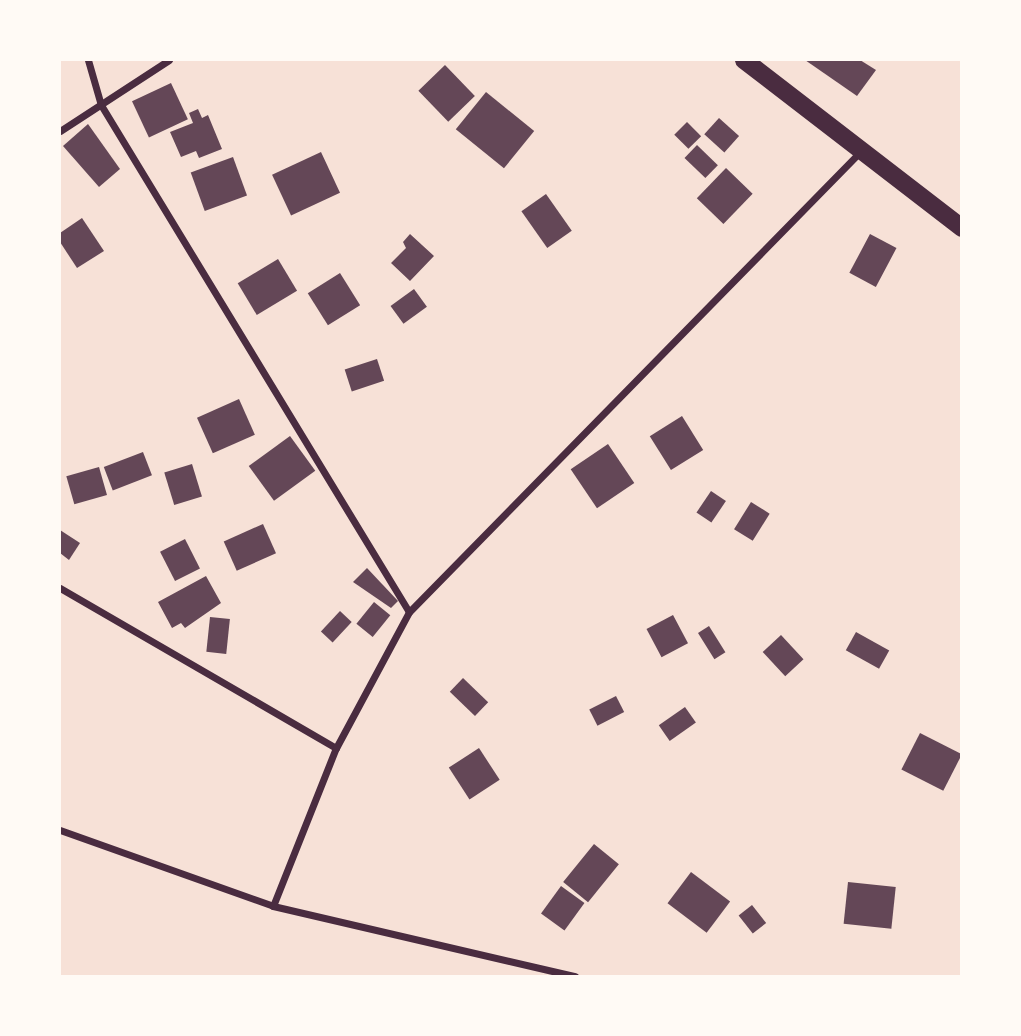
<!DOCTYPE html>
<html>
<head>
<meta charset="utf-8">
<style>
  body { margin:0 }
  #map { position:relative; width:1021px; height:1036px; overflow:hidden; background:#f7e1d7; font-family:Overpass,sans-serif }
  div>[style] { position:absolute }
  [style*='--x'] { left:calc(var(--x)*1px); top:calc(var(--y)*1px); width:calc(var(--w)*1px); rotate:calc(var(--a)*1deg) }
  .building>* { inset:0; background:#644757; transform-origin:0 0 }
  .minor>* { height:7px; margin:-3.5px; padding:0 3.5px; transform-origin:3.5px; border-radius:3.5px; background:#4a2c40 }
  .primary>* { height:18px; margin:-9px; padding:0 9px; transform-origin:9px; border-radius:9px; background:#4a2c40 }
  span { translate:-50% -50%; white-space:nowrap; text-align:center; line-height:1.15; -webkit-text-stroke:5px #fffaf5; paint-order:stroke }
  .frame { position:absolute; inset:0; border:61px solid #fffaf5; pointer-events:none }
</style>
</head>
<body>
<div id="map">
  <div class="building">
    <i style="clip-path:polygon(805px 60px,860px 60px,876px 70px,857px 96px)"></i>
    <i style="left:445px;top:65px;width:43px;height:37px;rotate:46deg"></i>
    <i style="left:171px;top:83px;width:40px;height:43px;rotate:65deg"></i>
    <i style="left:486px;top:92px;width:62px;height:48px;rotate:39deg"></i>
    <i style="clip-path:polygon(198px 109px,202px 118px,208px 115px,222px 149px,199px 158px,196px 151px,181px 157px,170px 132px,193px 123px,189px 113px)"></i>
    <i style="left:719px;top:118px;width:27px;height:22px;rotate:42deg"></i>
    <i style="left:687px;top:122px;width:20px;height:18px;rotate:45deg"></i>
    <i style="clip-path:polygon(88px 124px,120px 169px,99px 187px,63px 146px)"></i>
    <i style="left:697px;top:145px;width:29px;height:18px;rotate:44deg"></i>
    <i style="left:321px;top:152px;width:45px;height:54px;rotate:65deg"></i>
    <i style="left:233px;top:157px;width:41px;height:45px;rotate:70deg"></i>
    <i style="left:726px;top:168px;width:37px;height:42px;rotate:44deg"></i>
    <i style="left:546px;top:194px;width:45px;height:30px;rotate:55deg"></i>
    <i style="clip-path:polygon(82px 218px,104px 251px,77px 268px,60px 242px,60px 233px)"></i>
    <i style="clip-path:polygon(410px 234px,434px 256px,410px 281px,391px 263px,406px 248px,403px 242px)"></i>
    <i style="left:870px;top:234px;width:30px;height:44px;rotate:28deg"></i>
    <i style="left:278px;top:259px;width:37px;height:47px;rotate:59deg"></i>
    <i style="left:340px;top:273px;width:38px;height:38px;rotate:58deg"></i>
    <i style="left:414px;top:289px;width:22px;height:29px;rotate:54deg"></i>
    <i style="left:377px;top:359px;width:23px;height:34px;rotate:72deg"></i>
    <i style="left:239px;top:399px;width:39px;height:46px;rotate:66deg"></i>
    <i style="left:682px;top:416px;width:40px;height:38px;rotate:58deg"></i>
    <i style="left:290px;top:436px;width:43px;height:51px;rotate:54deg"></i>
    <i style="left:608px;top:444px;width:47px;height:45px;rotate:56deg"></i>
    <i style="left:143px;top:452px;width:25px;height:42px;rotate:69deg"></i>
    <i style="left:192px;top:464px;width:34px;height:29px;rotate:73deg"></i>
    <i style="left:99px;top:467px;width:29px;height:34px;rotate:74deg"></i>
    <i style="left:711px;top:491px;width:18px;height:26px;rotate:34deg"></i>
    <i style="left:751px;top:502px;width:22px;height:32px;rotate:32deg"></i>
    <i style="left:263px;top:524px;width:32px;height:43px;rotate:66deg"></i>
    <i style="clip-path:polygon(60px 530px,80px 543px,69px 560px,60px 553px)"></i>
    <i style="left:185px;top:539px;width:33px;height:28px;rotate:63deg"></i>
    <i style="clip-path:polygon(367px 568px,398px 601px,391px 608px,353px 582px)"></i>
    <i style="clip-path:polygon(206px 576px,221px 603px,185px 628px,181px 623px,172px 628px,158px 602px)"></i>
    <i style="left:374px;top:602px;width:21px;height:28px;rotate:39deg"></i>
    <i style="left:340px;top:611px;width:16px;height:28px;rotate:43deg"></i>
    <i style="left:673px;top:615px;width:32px;height:30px;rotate:62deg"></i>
    <i style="left:210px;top:617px;width:20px;height:35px;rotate:6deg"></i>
    <i style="left:709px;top:626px;width:31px;height:13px;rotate:58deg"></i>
    <i style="left:856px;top:632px;width:38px;height:21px;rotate:29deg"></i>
    <i style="left:781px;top:635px;width:33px;height:25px;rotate:47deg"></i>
    <i style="left:463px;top:678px;width:35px;height:19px;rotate:44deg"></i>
    <i style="left:616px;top:696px;width:18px;height:30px;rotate:63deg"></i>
    <i style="left:685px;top:707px;width:19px;height:32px;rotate:55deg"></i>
    <i style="left:920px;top:733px;width:47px;height:41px;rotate:27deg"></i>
    <i style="left:479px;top:748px;width:38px;height:36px;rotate:57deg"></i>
    <i style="left:594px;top:844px;width:32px;height:49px;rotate:39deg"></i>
    <i style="left:691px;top:872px;width:49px;height:39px;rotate:37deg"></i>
    <i style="left:848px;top:882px;width:48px;height:42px;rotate:6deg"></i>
    <i style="left:561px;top:886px;width:29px;height:34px;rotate:36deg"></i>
    <i style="left:752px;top:905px;width:23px;height:17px;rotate:52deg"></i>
  </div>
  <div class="minor">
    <i style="--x:88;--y:60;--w:47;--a:73.9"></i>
    <i style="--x:101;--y:105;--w:593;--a:58.72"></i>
    <i style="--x:60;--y:131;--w:130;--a:-33.1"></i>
    <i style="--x:60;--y:588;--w:319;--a:30.1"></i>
    <i style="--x:60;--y:830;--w:226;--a:19.6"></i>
    <i style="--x:273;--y:906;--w:310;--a:13.1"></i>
    <i style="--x:273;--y:906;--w:170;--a:-68.3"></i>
    <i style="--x:336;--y:748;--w:154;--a:-61.8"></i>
    <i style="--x:409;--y:612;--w:644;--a:-45.57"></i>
  </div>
  <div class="primary">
    <i style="--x:744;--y:60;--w:275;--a:37.6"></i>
  </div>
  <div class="frame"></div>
</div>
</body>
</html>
